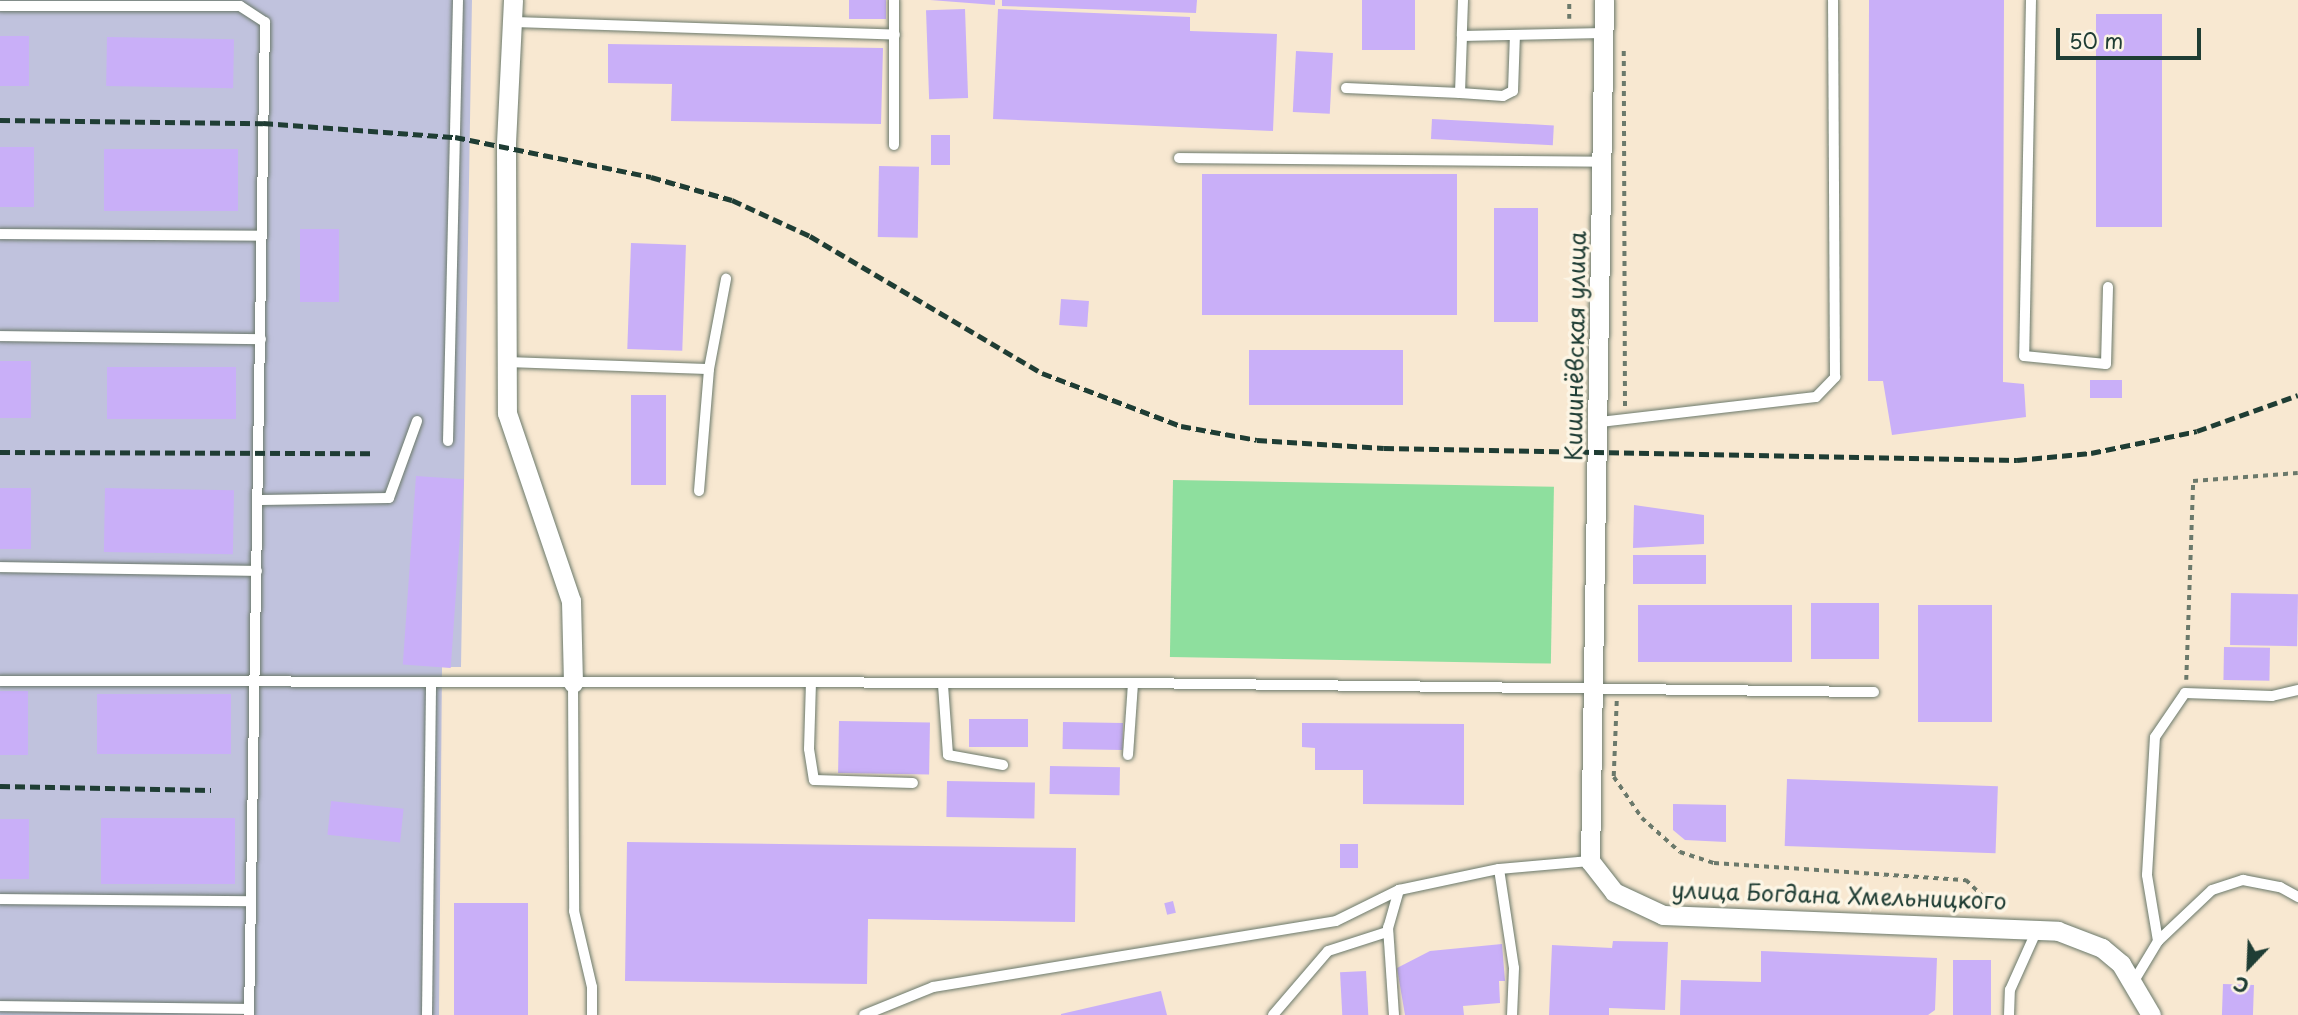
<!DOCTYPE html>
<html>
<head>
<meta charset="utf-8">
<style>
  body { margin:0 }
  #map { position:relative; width:2298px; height:1015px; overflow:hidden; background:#f8e8d1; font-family:"Playpen Sans",sans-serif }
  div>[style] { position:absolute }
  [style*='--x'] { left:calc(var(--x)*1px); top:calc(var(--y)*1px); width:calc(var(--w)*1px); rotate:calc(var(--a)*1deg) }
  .industrial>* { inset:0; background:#c0c2dd }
  .green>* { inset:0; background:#8edf9e; transform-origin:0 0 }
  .building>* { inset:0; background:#c9aff8; transform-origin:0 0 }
  .path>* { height:3.5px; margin-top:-1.75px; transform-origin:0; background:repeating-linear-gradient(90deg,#6b796b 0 5px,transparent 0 10px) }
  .roads { filter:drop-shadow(0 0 2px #6b796b) drop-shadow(0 0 2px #6b796b) }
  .service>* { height:10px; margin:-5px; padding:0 5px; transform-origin:5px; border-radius:5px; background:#fff }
  .minor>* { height:19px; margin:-9.5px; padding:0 9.5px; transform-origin:9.5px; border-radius:9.5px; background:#fff }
  .rail>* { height:5px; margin-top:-2.5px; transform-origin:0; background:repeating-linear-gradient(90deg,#1f3d34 0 10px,transparent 0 15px) }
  span { translate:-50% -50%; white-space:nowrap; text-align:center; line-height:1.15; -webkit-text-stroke:7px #fcf5e5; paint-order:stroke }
  .street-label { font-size:23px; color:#1f3d34 }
  .north { position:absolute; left:2214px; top:931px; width:70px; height:70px; -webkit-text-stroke:5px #fcf5e5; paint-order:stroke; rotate:203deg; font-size:19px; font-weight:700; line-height:28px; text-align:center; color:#1f3d34 }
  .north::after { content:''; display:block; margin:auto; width:24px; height:32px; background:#1f3d34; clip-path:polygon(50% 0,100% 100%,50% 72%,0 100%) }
  .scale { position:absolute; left:2056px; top:28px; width:145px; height:32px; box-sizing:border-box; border:4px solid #1f3d34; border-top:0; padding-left:9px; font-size:21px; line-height:24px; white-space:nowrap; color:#1f3d34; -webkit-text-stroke:5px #fcf5e5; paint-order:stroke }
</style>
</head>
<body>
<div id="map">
  <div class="industrial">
    <i style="clip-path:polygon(0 0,472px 0,461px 667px,442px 667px,439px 1015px,0 1015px)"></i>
  </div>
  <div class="green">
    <i style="left:1173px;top:480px;width:381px;height:177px;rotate:1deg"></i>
  </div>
  <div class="building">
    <i style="left:849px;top:0;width:37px;height:19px"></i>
    <i style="clip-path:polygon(930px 0,995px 0,995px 5px)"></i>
    <i style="clip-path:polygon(1002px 0,1197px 0,1196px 13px,1002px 6px)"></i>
    <i style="left:1362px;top:0;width:53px;height:50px"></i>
    <i style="clip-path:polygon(1869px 0,2004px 0,2003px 382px,2024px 384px,2026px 417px,1892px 435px,1883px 381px,1868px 381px)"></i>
    <i style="left:965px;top:9px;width:89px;height:39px;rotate:88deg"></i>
    <i style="clip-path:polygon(998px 9px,1190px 17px,1190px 31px,1277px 34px,1273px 131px,993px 119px)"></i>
    <i style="left:2096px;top:14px;width:66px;height:213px"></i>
    <i style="left:0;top:36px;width:29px;height:50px"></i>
    <i style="left:107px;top:37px;width:127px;height:49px;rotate:1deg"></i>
    <i style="clip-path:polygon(608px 44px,883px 48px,881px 124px,671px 121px,672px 84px,608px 83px)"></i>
    <i style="left:1296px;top:51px;width:37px;height:61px;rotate:3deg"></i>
    <i style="left:1432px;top:119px;width:122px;height:20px;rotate:3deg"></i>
    <i style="left:931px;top:135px;width:19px;height:30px"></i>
    <i style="left:0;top:147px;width:34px;height:60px"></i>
    <i style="left:104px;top:149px;width:134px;height:62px"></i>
    <i style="left:879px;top:166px;width:40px;height:71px;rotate:1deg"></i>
    <i style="left:1457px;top:174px;width:141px;height:255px;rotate:90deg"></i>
    <i style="left:1494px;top:208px;width:44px;height:114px"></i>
    <i style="left:300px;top:229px;width:39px;height:73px"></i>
    <i style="left:631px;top:243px;width:55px;height:106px;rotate:2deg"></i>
    <i style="left:1061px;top:299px;width:28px;height:26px;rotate:4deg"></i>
    <i style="left:1249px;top:350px;width:154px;height:55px"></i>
    <i style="left:0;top:361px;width:31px;height:57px"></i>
    <i style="left:107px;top:367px;width:129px;height:52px"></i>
    <i style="left:2090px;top:380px;width:32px;height:18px"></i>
    <i style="left:631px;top:395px;width:35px;height:90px"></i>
    <i style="left:416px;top:476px;width:48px;height:189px;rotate:4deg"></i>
    <i style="left:0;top:488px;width:31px;height:61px"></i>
    <i style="left:105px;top:488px;width:129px;height:64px;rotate:1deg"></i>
    <i style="clip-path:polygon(1634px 505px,1704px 515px,1704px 544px,1633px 548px)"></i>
    <i style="left:1706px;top:555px;width:29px;height:73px;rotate:90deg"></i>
    <i style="left:2231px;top:593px;width:67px;height:52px;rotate:1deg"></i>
    <i style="left:1811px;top:603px;width:68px;height:56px"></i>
    <i style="left:1638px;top:605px;width:154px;height:57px"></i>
    <i style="left:1918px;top:605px;width:74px;height:117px"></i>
    <i style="left:2224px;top:647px;width:46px;height:33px;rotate:1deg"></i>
    <i style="left:0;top:691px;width:28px;height:64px"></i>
    <i style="left:97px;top:694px;width:134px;height:60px"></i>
    <i style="left:969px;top:719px;width:59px;height:28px"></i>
    <i style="left:839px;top:721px;width:91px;height:52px;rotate:1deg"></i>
    <i style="left:1063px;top:722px;width:60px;height:27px;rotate:1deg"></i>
    <i style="clip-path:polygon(1302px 723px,1464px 724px,1464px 805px,1363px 804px,1363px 770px,1315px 770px,1315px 748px,1302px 747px)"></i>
    <i style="left:1050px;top:766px;width:70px;height:28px;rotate:1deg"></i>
    <i style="left:1787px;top:779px;width:211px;height:67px;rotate:2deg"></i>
    <i style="left:947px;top:781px;width:88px;height:36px;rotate:1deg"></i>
    <i style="left:331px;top:801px;width:73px;height:34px;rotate:6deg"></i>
    <i style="clip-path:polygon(1673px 804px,1726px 805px,1726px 842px,1685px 840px,1673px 830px)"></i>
    <i style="left:101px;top:818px;width:134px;height:66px"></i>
    <i style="left:0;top:819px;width:29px;height:60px"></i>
    <i style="clip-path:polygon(627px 842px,1076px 848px,1075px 922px,868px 919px,867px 984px,625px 981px)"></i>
    <i style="left:1340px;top:844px;width:18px;height:24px"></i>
    <i style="left:1173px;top:901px;width:12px;height:9px;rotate:76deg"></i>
    <i style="left:454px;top:903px;width:74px;height:112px"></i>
    <i style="clip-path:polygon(1613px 941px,1668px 942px,1665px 1010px,1609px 1008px,1609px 1015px,1549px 1015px,1552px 945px,1612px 948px)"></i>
    <i style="clip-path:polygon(1502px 944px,1505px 981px,1499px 981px,1500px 1003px,1463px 1006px,1464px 1015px,1405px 1015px,1397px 968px,1430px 951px)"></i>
    <i style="clip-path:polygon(1761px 951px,1937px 958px,1935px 1010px,1928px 1015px,1680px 1015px,1681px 980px,1761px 982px)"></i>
    <i style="left:1953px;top:960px;width:38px;height:55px"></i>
    <i style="left:1366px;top:971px;width:44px;height:26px;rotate:87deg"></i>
    <i style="left:2223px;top:984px;width:31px;height:31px;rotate:2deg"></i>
    <i style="clip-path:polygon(1161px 991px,1167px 1015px,1061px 1015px,1061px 1014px)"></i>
  </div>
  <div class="path">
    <i style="--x:1569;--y:19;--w:19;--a:-90"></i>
    <i style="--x:1624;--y:51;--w:356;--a:89.8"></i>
    <i style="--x:2186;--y:680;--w:199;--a:-88"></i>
    <i style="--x:2193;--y:481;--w:105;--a:-4.4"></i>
    <i style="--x:1617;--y:701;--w:76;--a:92.3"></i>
    <i style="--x:1614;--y:777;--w:50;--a:55.7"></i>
    <i style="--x:1642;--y:818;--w:51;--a:41.8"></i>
    <i style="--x:1680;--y:852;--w:36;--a:18"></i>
    <i style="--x:1714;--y:863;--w:253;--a:3.9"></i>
    <i style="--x:1966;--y:880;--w:42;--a:44"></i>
  </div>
  <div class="roads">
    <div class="service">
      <i style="--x:1463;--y:0;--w:36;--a:92"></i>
      <i style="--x:1462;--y:36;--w:141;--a:-1.2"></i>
      <i style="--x:2031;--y:0;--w:356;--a:91.1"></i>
      <i style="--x:2024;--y:356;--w:82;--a:5.6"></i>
      <i style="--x:2106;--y:364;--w:77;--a:-88.5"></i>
      <i style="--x:0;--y:6;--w:240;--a:0"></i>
      <i style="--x:240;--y:6;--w:30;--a:33"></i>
      <i style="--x:265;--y:22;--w:993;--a:90.92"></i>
      <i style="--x:512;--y:22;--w:383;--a:1.9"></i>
      <i style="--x:1346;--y:88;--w:114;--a:2.5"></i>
      <i style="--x:1460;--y:93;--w:57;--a:-88"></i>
      <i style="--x:1460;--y:93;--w:43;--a:4"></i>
      <i style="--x:1503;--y:96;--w:11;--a:-27"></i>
      <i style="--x:1513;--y:91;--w:56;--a:-88"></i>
      <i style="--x:894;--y:145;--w:145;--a:-90"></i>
      <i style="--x:1179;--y:158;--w:422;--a:0.5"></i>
      <i style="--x:0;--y:234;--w:262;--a:0.4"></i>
      <i style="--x:0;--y:336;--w:261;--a:0.7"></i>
      <i style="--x:505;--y:362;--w:204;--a:2"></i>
      <i style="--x:709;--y:369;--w:92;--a:-79.3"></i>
      <i style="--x:1600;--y:422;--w:217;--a:-6.6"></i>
      <i style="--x:1816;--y:397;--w:28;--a:-46"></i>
      <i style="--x:1835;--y:377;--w:377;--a:-90.3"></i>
      <i style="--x:448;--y:441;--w:441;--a:-88.7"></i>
      <i style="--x:699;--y:491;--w:122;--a:-85.3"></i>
      <i style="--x:261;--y:500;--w:128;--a:-0.9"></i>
      <i style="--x:389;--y:498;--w:82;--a:-70"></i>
      <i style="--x:0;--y:567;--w:257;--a:0.9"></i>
      <i style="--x:0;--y:681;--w:1133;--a:0.1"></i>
      <i style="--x:1133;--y:683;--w:741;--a:0.7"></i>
      <i style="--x:811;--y:682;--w:67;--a:91.7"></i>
      <i style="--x:809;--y:749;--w:31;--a:81"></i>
      <i style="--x:814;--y:780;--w:99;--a:1.7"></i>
      <i style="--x:573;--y:683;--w:228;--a:89.7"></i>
      <i style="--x:574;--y:911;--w:78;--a:76.7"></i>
      <i style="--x:592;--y:987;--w:28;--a:90"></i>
      <i style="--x:943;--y:685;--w:70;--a:85.9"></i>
      <i style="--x:948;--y:755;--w:56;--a:10.3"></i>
      <i style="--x:1128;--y:755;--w:72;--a:-86"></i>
      <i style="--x:1499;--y:869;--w:100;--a:81.4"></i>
      <i style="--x:1514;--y:968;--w:47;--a:92.4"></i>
      <i style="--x:0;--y:899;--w:249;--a:0.5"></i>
      <i style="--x:1388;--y:927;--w:88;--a:86.1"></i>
      <i style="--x:2158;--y:941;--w:67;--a:-99.5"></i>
      <i style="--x:2147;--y:875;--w:138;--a:-86.7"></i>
      <i style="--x:2155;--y:737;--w:53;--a:-55.7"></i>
      <i style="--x:2185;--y:693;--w:87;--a:2"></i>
      <i style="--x:2272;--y:696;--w:27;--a:-13"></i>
      <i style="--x:2134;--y:981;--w:47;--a:-59"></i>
      <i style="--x:2158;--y:941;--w:74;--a:-43.4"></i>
      <i style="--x:2212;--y:890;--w:33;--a:-18"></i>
      <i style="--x:2243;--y:880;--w:38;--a:11"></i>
      <i style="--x:2280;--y:887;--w:21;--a:29"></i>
      <i style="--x:0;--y:1006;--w:249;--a:0.7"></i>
      <i style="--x:427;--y:1015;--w:333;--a:-89.3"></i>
      <i style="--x:864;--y:1015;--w:74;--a:-22.1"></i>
      <i style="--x:933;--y:987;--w:408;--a:-9.3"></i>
      <i style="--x:1336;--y:921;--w:70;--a:-26.2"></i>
      <i style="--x:1399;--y:890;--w:102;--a:-11.9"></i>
      <i style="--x:1499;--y:869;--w:91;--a:-5"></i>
      <i style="--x:1273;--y:1015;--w:84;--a:-49.3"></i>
      <i style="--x:1328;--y:951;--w:62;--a:-17.9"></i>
      <i style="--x:1387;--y:932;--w:44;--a:-74.1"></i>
      <i style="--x:2009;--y:1015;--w:25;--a:-88"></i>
      <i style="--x:2010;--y:990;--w:66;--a:-65.8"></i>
    </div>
    <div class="minor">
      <i style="--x:513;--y:0;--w:145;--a:92.8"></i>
      <i style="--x:506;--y:145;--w:268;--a:89.8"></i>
      <i style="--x:507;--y:413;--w:199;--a:71.2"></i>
      <i style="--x:571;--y:601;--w:82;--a:88.6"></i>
      <i style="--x:1604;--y:0;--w:861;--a:90.93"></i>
      <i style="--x:1590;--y:861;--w:39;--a:52"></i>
      <i style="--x:1614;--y:892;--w:54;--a:25.1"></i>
      <i style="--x:1663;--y:915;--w:395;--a:2.3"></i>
      <i style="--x:2058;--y:931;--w:47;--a:21.1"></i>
      <i style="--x:2102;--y:948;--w:25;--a:40"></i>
      <i style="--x:2121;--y:964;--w:59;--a:59.5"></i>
    </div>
  </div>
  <div class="rail">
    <i style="--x:0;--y:120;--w:263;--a:0.7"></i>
    <i style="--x:263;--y:123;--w:193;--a:4.2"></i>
    <i style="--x:455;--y:137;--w:200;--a:11.5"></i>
    <i style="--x:651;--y:177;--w:84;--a:15.9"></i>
    <i style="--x:732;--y:200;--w:86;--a:24.8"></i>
    <i style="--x:810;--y:236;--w:269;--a:30.6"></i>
    <i style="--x:1042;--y:373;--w:149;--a:20.9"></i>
    <i style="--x:1181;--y:426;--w:77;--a:10.4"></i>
    <i style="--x:1257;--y:440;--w:127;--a:3.6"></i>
    <i style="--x:1384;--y:448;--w:633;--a:1.09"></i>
    <i style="--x:2017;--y:460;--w:74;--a:-5.4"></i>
    <i style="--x:2091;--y:453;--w:108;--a:-11.7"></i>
    <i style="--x:2197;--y:431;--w:107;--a:-19.6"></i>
    <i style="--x:0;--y:452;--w:370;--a:0.2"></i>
    <i style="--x:0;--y:786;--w:211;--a:1.1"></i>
  </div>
  <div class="street-label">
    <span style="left:1575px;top:346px;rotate:-89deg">Кишинёвская улица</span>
    <span style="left:1839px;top:895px;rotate:2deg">улица Богдана Хмельницкого</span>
  </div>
  <div class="north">С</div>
  <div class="scale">50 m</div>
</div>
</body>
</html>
